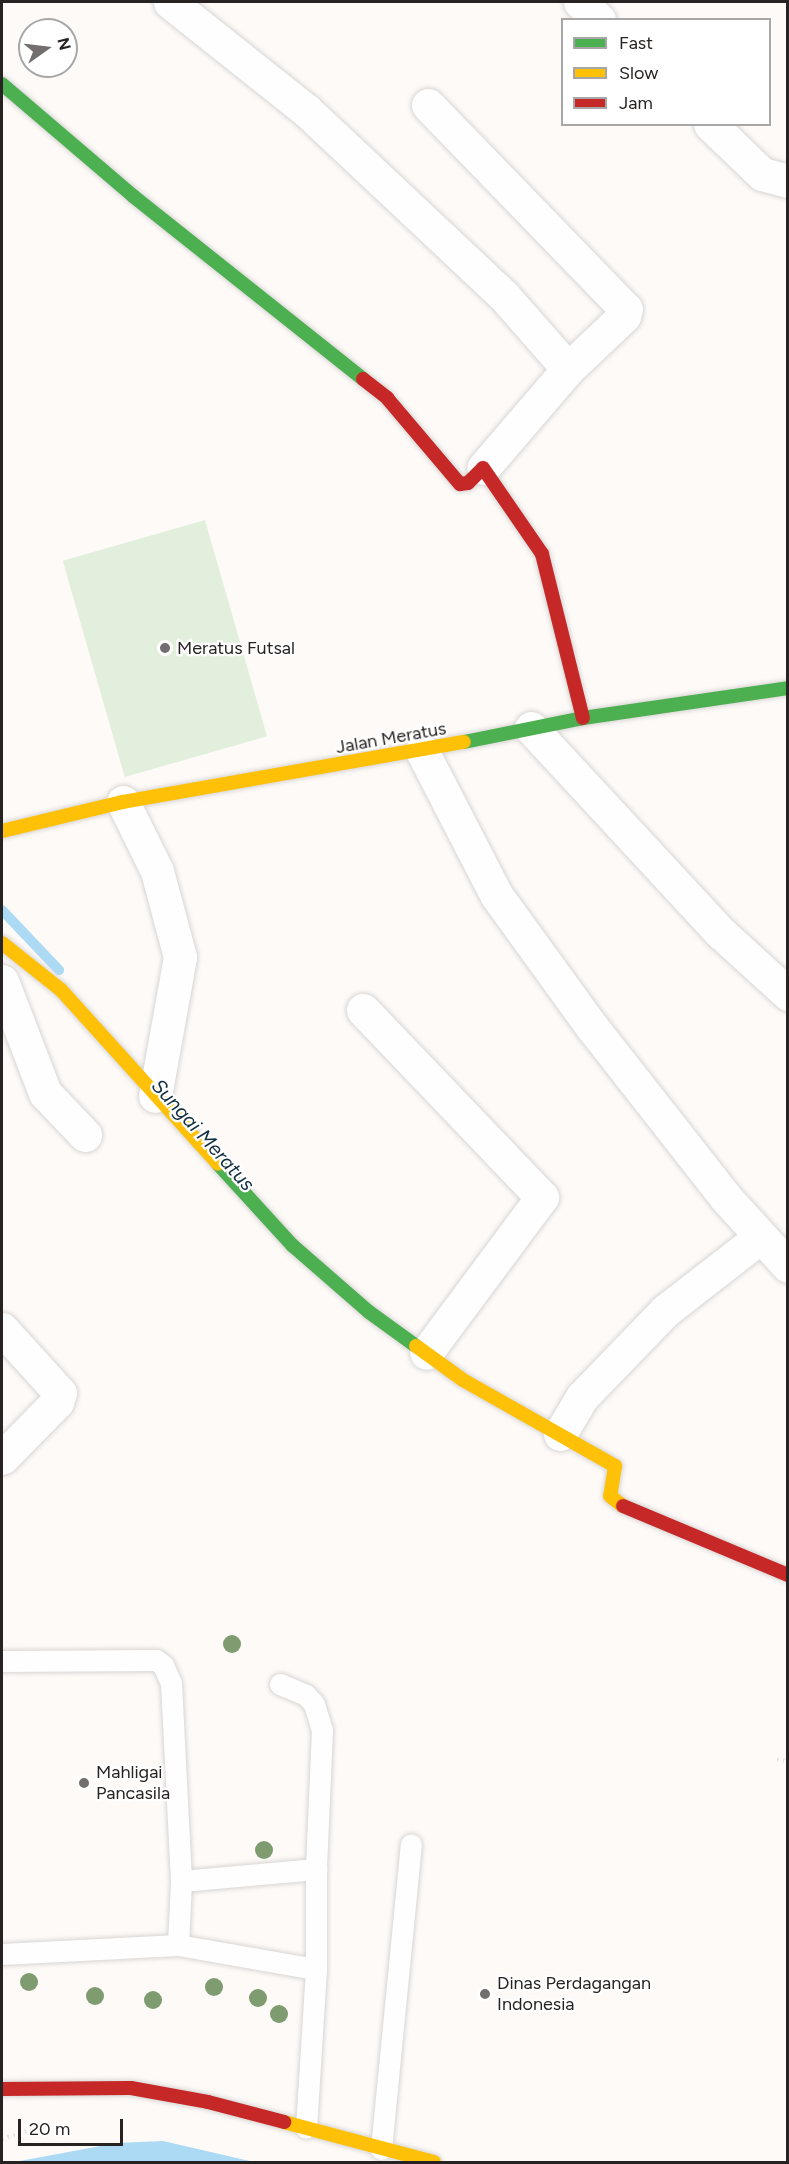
<!DOCTYPE html>
<html>
<head>
<meta charset="utf-8">
<style>
  body { margin:0 }
  #map { position:relative; width:789px; height:2164px; overflow:hidden; background:#fdfaf8; font-family:Figtree,sans-serif }
  div>[style] { position:absolute }
  [style*='--x'] { left:calc(var(--x)*1px); top:calc(var(--y)*1px); width:calc(var(--w)*1px); rotate:calc(var(--a)*1deg) }
  .green>* { inset:0; background:#e2efdc; transform-origin:0 0 }
  .water>* { inset:0; background:#acdaf5 }
  .stream>* { height:10px; margin:-5px; padding:0 5px; transform-origin:5px; border-radius:5px; background:#acdaf5 }
  .path>* { height:4px; margin-top:-2px; transform-origin:0; background:repeating-linear-gradient(90deg,#e4e3e3 0 1.5px,transparent 0 6px) }
  .roads { filter:drop-shadow(0 0 2px #d8d6d4) drop-shadow(0 0 2px #d8d6d4) }
  .lane>* { height:21px; margin:-10.5px; padding:0 10.5px; transform-origin:10.5px; border-radius:10.5px; background:#fffefe }
  .street>* { height:33px; margin:-16.5px; padding:0 16.5px; transform-origin:16.5px; border-radius:16.5px; background:#fffefe }
  .fast>* { height:14px; margin:-7px; padding:0 7px; transform-origin:7px; border-radius:7px; background:#4caf50 }
  .slow>* { height:14px; margin:-7px; padding:0 7px; transform-origin:7px; border-radius:7px; background:#ffc107 }
  .jam>* { height:14px; margin:-7px; padding:0 7px; transform-origin:7px; border-radius:7px; background:#c62828 }
  .trees>* { width:18px; height:18px; margin:-9px; border-radius:50%; background:#7e9c70 }
  .dots>* { width:16px; height:16px; translate:-50% -50%; box-sizing:border-box; border:3px solid #fff; border-radius:50% }
  span { translate:-50% -50%; white-space:nowrap; text-align:center; line-height:1.15; -webkit-text-stroke:4.5px #fff; paint-order:stroke }
  .poi-label { font-size:18px; color:#262322 }
  .left { translate:0 -50%; text-align:left }
  .street-label { font-size:18px; color:#262322 }
  .water-label { font-size:20px; color:#112f40; font-style:italic }
  .frame { position:absolute; inset:0; border:3px solid #262322; pointer-events:none }
  .legend { position:absolute; left:561px; top:18px; width:210px; height:108px; box-sizing:border-box; background:#fff; border:2px solid #a8a7a7; margin:0; padding:8px 10px; list-style:none; font-size:18px; color:#262322 }
  .legend li { display:flex; align-items:center; gap:12px; height:30px }
  .legend b { width:30px; border:2px solid #a8a7a7 }
  .north { position:absolute; left:18px; top:18px; width:60px; height:60px; box-sizing:border-box; background:#fff; border:2px solid #a8a7a7; border-radius:50%; rotate:76deg; font-size:16px; font-weight:700; line-height:24px; text-align:center; color:#262322 }
  .north::after { content:''; display:block; margin:auto; width:21px; height:27px; background:#716e6d; clip-path:polygon(50% 0,100% 100%,50% 72%,0 100%) }
  .scale { position:absolute; left:18px; top:2119px; width:105px; height:27px; box-sizing:border-box; border:3px solid #262322; border-top:0; padding-left:8px; font-size:18px; line-height:21px; white-space:nowrap; color:#262322; -webkit-text-stroke:4px #fff; paint-order:stroke }
</style>
</head>
<body>
<div id="map">
  <div class="green">
    <i style="left:205px;top:520px;width:225px;height:148px;rotate:74deg"></i>
  </div>
  <div class="water">
    <i style="clip-path:polygon(163px 2141px,254px 2162px,14px 2162px,117px 2143px)"></i>
  </div>
  <div class="stream">
    <i style="--x:2;--y:910;--w:83;--a:46.5"></i>
  </div>
  <div class="path">
    <i style="--x:777;--y:1760;--w:11;--a:5"></i>
    <i style="--x:2;--y:2139;--w:45;--a:-18"></i>
  </div>
  <div class="roads">
    <div class="lane">
      <i style="--x:2;--y:1661;--w:154;--a:-0.4"></i>
      <i style="--x:156;--y:1660;--w:9;--a:36"></i>
      <i style="--x:163;--y:1665;--w:20;--a:66"></i>
      <i style="--x:171;--y:1683;--w:198;--a:87.1"></i>
      <i style="--x:280;--y:1684;--w:28;--a:23"></i>
      <i style="--x:306;--y:1695;--w:12;--a:48"></i>
      <i style="--x:314;--y:1704;--w:27;--a:73"></i>
      <i style="--x:322;--y:1730;--w:139;--a:92.5"></i>
      <i style="--x:178;--y:1945;--w:64;--a:-87.3"></i>
      <i style="--x:181;--y:1881;--w:136;--a:-5.1"></i>
      <i style="--x:316;--y:1869;--w:100;--a:90"></i>
      <i style="--x:316;--y:1969;--w:159;--a:93.6"></i>
      <i style="--x:2;--y:1954;--w:176;--a:-2.9"></i>
      <i style="--x:178;--y:1945;--w:140;--a:9.9"></i>
      <i style="--x:381;--y:2149;--w:306;--a:-84.4"></i>
    </div>
    <div class="street">
      <i style="--x:170;--y:2;--w:174;--a:38.5"></i>
      <i style="--x:306;--y:110;--w:272;--a:43.2"></i>
      <i style="--x:504;--y:296;--w:97;--a:48.8"></i>
      <i style="--x:580;--y:2;--w:26;--a:43"></i>
      <i style="--x:428;--y:105;--w:284;--a:45.9"></i>
      <i style="--x:626;--y:309;--w:7;--a:106"></i>
      <i style="--x:624;--y:316;--w:77;--a:136.6"></i>
      <i style="--x:568;--y:369;--w:130;--a:130.6"></i>
      <i style="--x:710;--y:124;--w:72;--a:43.9"></i>
      <i style="--x:762;--y:174;--w:27;--a:15"></i>
      <i style="--x:531;--y:728;--w:280;--a:47.2"></i>
      <i style="--x:721;--y:933;--w:91;--a:42.3"></i>
      <i style="--x:422;--y:751;--w:163;--a:62.7"></i>
      <i style="--x:497;--y:896;--w:162;--a:54.1"></i>
      <i style="--x:592;--y:1027;--w:217;--a:51.9"></i>
      <i style="--x:726;--y:1198;--w:92;--a:47.6"></i>
      <i style="--x:123;--y:802;--w:77;--a:63.8"></i>
      <i style="--x:157;--y:871;--w:89;--a:75"></i>
      <i style="--x:180;--y:957;--w:141;--a:100.2"></i>
      <i style="--x:2;--y:981;--w:120;--a:69"></i>
      <i style="--x:45;--y:1093;--w:58;--a:46.4"></i>
      <i style="--x:363;--y:1010;--w:259;--a:46.3"></i>
      <i style="--x:542;--y:1197;--w:194;--a:126.6"></i>
      <i style="--x:2;--y:1329;--w:86;--a:47.8"></i>
      <i style="--x:60;--y:1393;--w:9;--a:108"></i>
      <i style="--x:57;--y:1402;--w:78;--a:134.5"></i>
      <i style="--x:560;--y:1434;--w:43;--a:-59.3"></i>
      <i style="--x:582;--y:1397;--w:120;--a:-46"></i>
      <i style="--x:665;--y:1311;--w:120;--a:-37.9"></i>
    </div>
    <div class="fast">
      <i style="--x:2;--y:84;--w:172;--a:40.5"></i>
      <i style="--x:133;--y:196;--w:294;--a:38.5"></i>
      <i style="--x:464;--y:742;--w:121;--a:-11.4"></i>
      <i style="--x:583;--y:718;--w:207;--a:-8.3"></i>
      <i style="--x:218;--y:1164;--w:110;--a:47.6"></i>
      <i style="--x:292;--y:1245;--w:102;--a:41"></i>
      <i style="--x:369;--y:1312;--w:58;--a:35.9"></i>
    </div>
    <div class="slow">
      <i style="--x:2;--y:831;--w:124;--a:-13.5"></i>
      <i style="--x:123;--y:802;--w:346;--a:-10"></i>
      <i style="--x:2;--y:943;--w:75;--a:38.5"></i>
      <i style="--x:61;--y:990;--w:234;--a:47.9"></i>
      <i style="--x:416;--y:1346;--w:58;--a:35.9"></i>
      <i style="--x:463;--y:1380;--w:175;--a:29.5"></i>
      <i style="--x:615;--y:1466;--w:30;--a:99"></i>
      <i style="--x:610;--y:1496;--w:16;--a:38"></i>
      <i style="--x:284;--y:2122;--w:155;--a:14.9"></i>
    </div>
    <div class="jam">
      <i style="--x:363;--y:379;--w:31;--a:38"></i>
      <i style="--x:387;--y:398;--w:113;--a:49.7"></i>
      <i style="--x:460;--y:484;--w:8;--a:-7"></i>
      <i style="--x:468;--y:483;--w:21;--a:-45"></i>
      <i style="--x:483;--y:468;--w:104;--a:55.5"></i>
      <i style="--x:542;--y:554;--w:169;--a:76"></i>
      <i style="--x:623;--y:1506;--w:179;--a:22.7"></i>
      <i style="--x:2;--y:2089;--w:129;--a:-0.4"></i>
      <i style="--x:131;--y:2088;--w:78;--a:10.3"></i>
      <i style="--x:208;--y:2102;--w:79;--a:14.7"></i>
    </div>
  </div>
  <div class="trees">
    <i style="left:232px;top:1644px"></i>
    <i style="left:264px;top:1850px"></i>
    <i style="left:29px;top:1982px"></i>
    <i style="left:214px;top:1987px"></i>
    <i style="left:95px;top:1996px"></i>
    <i style="left:258px;top:1998px"></i>
    <i style="left:153px;top:2000px"></i>
    <i style="left:279px;top:2014px"></i>
  </div>
  <div class="dots">
    <i style="left:165px;top:648px;background:#716e6d"></i>
    <i style="left:84px;top:1783px;background:#716e6d"></i>
    <i style="left:485px;top:1994px;background:#716e6d"></i>
  </div>
  <div class="poi-label">
    <span class="left" style="left:177px;top:648px">Meratus Futsal</span>
    <span class="left" style="left:96px;top:1783px">Mahligai<br>Pancasila</span>
    <span class="left" style="left:497px;top:1994px">Dinas Perdagangan<br>Indonesia</span>
  </div>
  <div class="street-label">
    <span style="left:391px;top:738px;rotate:-10deg">Jalan Meratus</span>
  </div>
  <div class="water-label">
    <span style="left:203px;top:1135px;rotate:48deg">Sungai Meratus</span>
  </div>
  <div class="frame"></div>
  <ul class="legend">
  <li><b style="height:8px;background:#4caf50"></b>Fast</li>
  <li><b style="height:8px;background:#ffc107"></b>Slow</li>
  <li><b style="height:8px;background:#c62828"></b>Jam</li>
  </ul>
  <div class="north">N</div>
  <div class="scale">20 m</div>
</div>
</body>
</html>
